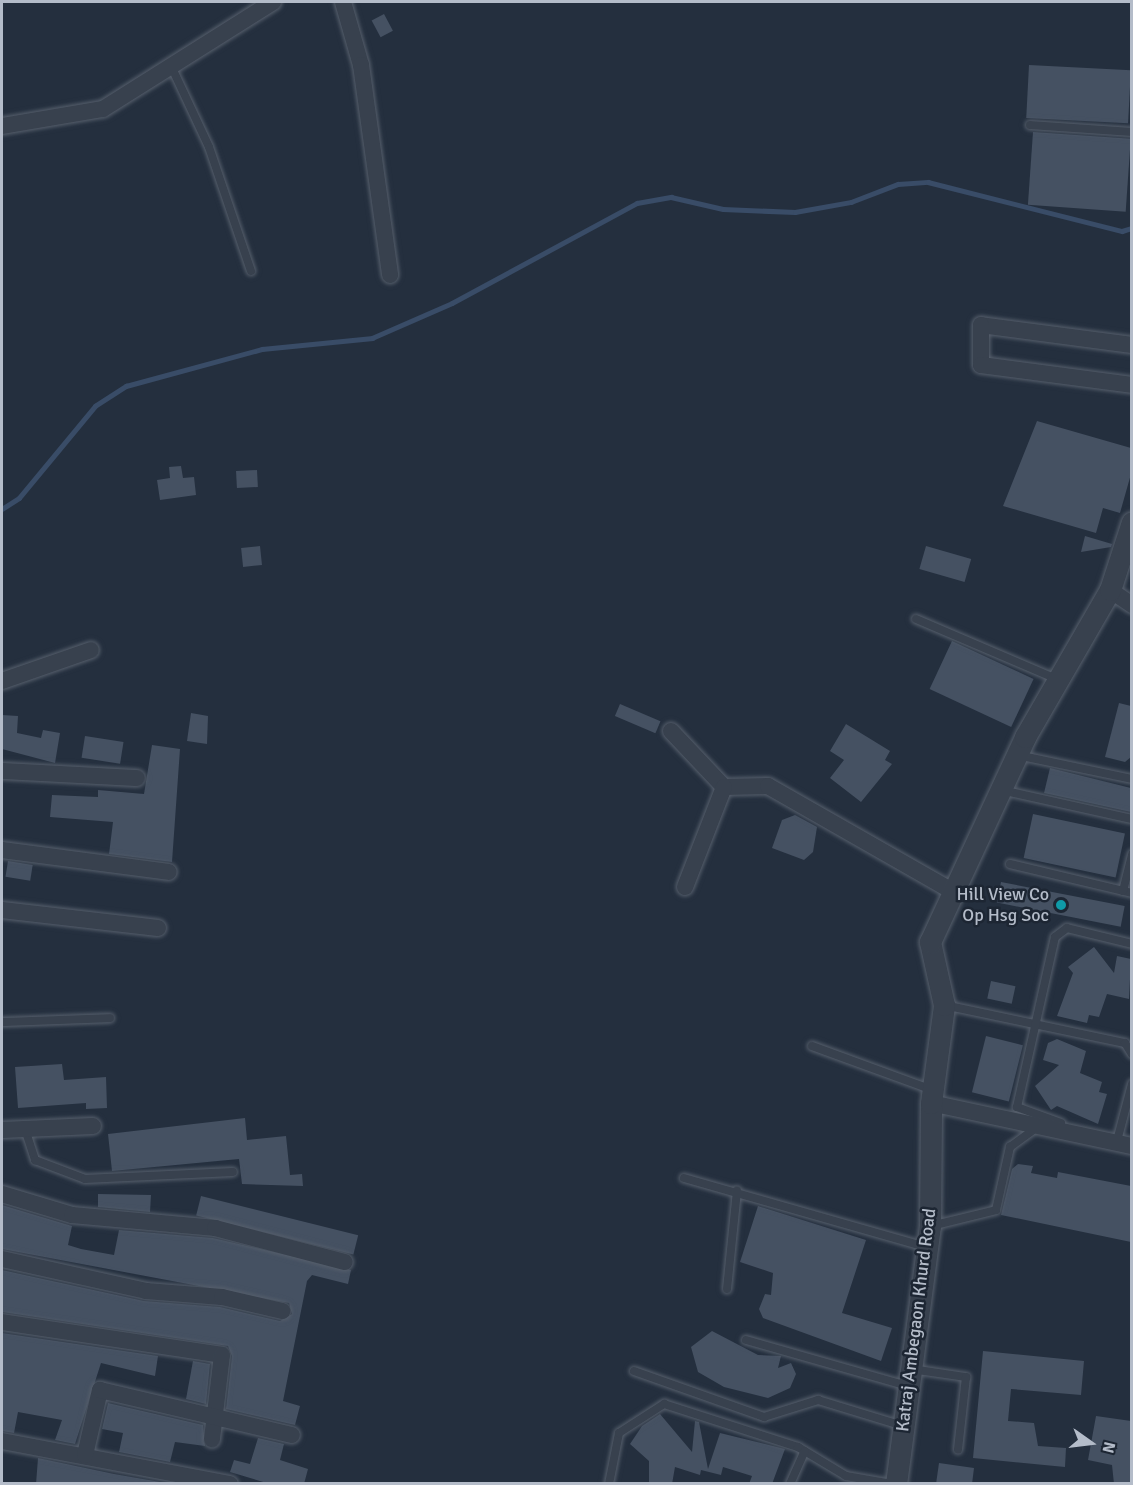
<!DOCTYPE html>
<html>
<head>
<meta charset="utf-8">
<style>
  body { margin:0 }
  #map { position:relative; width:1133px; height:1485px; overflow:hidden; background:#242f3e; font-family:Signika,sans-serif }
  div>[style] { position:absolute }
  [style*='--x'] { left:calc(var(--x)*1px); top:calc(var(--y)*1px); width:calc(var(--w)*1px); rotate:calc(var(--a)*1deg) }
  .stream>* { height:4.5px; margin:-2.25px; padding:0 2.25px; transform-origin:2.25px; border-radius:2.25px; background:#394c67 }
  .building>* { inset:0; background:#455162; transform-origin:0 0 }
  .roads { filter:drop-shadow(0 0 2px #565f6c) drop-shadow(0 0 2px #565f6c) }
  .service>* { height:8px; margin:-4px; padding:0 4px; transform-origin:4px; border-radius:4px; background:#38414e }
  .minor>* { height:16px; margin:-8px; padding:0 8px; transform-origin:8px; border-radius:8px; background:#38414e }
  .tertiary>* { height:21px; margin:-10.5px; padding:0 10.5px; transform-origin:10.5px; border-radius:10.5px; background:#38414e }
  .dots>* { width:16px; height:16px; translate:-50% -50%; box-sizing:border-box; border:3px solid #1d2633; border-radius:50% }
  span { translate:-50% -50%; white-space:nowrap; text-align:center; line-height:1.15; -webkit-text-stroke:5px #1d2633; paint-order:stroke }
  .poi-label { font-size:18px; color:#b4bcc9 }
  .right { translate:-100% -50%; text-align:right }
  .street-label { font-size:18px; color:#b4bcc9 }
  .frame { position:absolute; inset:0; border:3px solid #b4bcc9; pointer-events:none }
  .north { position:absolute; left:1061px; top:1413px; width:60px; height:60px; -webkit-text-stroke:4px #1d2633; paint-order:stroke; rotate:104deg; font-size:16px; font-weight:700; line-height:24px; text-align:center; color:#b4bcc9 }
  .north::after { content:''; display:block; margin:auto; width:21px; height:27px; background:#b4bcc9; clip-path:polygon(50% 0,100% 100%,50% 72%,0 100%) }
</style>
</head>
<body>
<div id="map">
  <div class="stream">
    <i style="--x:2;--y:509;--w:20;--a:-33"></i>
    <i style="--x:19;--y:498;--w:119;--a:-50.4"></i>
    <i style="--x:95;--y:406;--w:37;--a:-33"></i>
    <i style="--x:126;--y:386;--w:141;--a:-15.2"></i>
    <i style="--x:262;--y:349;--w:111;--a:-5.7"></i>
    <i style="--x:372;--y:338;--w:87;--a:-23.6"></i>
    <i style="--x:452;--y:303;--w:210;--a:-28.4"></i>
    <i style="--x:637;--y:203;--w:35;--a:-10"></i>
    <i style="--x:671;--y:197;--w:53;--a:13"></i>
    <i style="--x:723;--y:209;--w:72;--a:2.4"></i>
    <i style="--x:795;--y:212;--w:57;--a:-10.1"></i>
    <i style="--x:851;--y:202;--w:50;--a:-21"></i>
    <i style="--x:898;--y:184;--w:30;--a:-4"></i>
    <i style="--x:928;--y:182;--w:200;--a:14.2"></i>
    <i style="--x:1122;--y:231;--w:10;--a:-17"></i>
  </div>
  <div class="building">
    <i style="left:384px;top:14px;width:19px;height:14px;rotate:62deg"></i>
    <i style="left:1029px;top:65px;width:102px;height:53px;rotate:3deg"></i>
    <i style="left:1033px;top:132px;width:98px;height:73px;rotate:4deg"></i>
    <i style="clip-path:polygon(1037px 421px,1131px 448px,1131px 474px,1120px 513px,1103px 508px,1096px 533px,1003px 506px)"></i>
    <i style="clip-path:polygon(181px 466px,183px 478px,194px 477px,196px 495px,160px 500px,157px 480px,170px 478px,169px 467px)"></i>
    <i style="left:257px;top:470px;width:17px;height:21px;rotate:87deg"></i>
    <i style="clip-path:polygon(1085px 536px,1112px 544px,1111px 547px,1081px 552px)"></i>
    <i style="left:260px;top:546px;width:19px;height:19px;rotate:84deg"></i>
    <i style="left:926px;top:546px;width:47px;height:24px;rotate:16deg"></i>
    <i style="left:952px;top:641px;width:90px;height:53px;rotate:25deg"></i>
    <i style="clip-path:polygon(1119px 703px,1131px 706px,1131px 757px,1125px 762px,1105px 757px)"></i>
    <i style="left:620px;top:704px;width:44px;height:13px;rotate:23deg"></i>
    <i style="clip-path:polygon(191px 713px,208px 716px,207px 744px,187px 741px)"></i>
    <i style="clip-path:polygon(2px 715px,18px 716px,17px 733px,41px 738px,43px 730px,60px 733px,55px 763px,2px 749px)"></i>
    <i style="clip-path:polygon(846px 724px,890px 751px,885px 760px,892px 764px,861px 802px,830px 778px,844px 760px,830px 751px)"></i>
    <i style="left:85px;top:736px;width:39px;height:22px;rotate:9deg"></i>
    <i style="clip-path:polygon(152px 745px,180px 749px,172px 862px,109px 854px,113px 822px,50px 817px,52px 795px,98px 797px,98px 790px,144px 794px)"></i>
    <i style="clip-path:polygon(1050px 768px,1131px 788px,1131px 812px,1044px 793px)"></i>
    <i style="left:1033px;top:814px;width:94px;height:45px;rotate:12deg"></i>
    <i style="clip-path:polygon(795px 815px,817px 827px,813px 852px,804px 860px,772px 848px,782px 820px)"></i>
    <i style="left:8px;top:861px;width:25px;height:16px;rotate:9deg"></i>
    <i style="left:1001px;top:882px;width:126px;height:21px;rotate:11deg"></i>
    <i style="clip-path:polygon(1094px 947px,1114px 973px,1117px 956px,1131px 959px,1129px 999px,1107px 994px,1099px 1017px,1089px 1015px,1087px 1023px,1057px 1016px,1073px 973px,1068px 967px)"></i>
    <i style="left:991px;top:981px;width:25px;height:18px;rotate:12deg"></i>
    <i style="left:986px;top:1036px;width:38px;height:58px;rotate:14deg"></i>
    <i style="clip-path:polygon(1057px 1039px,1086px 1051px,1080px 1073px,1102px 1082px,1099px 1092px,1107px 1094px,1098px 1124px,1057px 1106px,1051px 1110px,1035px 1086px,1059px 1065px,1043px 1060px,1048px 1043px)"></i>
    <i style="clip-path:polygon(62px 1064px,64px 1080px,106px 1077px,107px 1108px,86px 1109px,86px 1103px,18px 1108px,15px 1067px)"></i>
    <i style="clip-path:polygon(245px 1118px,247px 1140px,286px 1136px,290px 1175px,302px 1174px,303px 1186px,242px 1184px,239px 1159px,112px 1171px,108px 1134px)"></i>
    <i style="clip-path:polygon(1018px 1164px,1033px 1166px,1031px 1173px,1057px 1178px,1058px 1172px,1131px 1186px,1131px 1242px,1001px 1215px,1012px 1169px)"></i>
    <i style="clip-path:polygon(98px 1194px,151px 1195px,150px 1212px,98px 1207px)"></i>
    <i style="left:201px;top:1196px;width:162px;height:20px;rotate:14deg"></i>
    <i style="clip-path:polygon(2px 1205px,72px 1226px,68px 1245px,81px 1249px,114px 1255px,119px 1230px,213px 1238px,351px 1270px,348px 1284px,312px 1275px,307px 1281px,283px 1401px,300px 1406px,295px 1425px,226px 1409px,232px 1356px,228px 1346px,2px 1312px,2px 1270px,144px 1301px,220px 1307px,280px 1321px,292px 1314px,289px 1303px,2px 1249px)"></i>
    <i style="clip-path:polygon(758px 1206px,866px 1240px,842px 1313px,892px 1328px,881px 1361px,763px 1318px,759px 1309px,765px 1294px,771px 1295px,773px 1273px,740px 1262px)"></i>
    <i style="clip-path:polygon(712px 1331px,758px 1355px,781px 1356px,778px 1368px,791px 1363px,796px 1374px,790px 1388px,768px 1398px,724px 1387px,698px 1372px,691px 1347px)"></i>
    <i style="clip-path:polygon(2px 1333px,158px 1356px,155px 1376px,101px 1363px,75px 1444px,55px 1440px,62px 1420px,18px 1412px,14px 1433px,2px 1431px)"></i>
    <i style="clip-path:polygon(983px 1351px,1084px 1361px,1081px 1395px,1011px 1389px,1008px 1421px,1034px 1423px,1038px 1446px,1066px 1448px,1065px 1467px,973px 1458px)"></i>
    <i style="clip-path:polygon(193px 1361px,210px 1364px,206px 1404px,186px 1399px)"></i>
    <i style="clip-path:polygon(108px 1403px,203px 1425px,205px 1446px,175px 1442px,170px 1462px,119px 1452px,123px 1433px,102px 1429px)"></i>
    <i style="clip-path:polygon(660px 1414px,692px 1452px,695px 1421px,699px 1422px,708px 1469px,720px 1433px,785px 1449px,772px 1484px,749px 1484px,752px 1476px,723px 1467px,721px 1475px,701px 1470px,700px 1475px,675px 1467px,672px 1484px,649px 1484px,649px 1461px,630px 1444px,642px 1426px)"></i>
    <i style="clip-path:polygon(1096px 1416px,1131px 1421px,1131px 1484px,1114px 1484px,1112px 1465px,1088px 1460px)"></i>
    <i style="clip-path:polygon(258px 1438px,284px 1444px,280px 1460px,308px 1469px,304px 1484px,270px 1484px,230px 1472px,234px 1460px,250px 1464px)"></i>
    <i style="clip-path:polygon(38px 1458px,114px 1474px,166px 1483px,36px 1484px)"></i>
    <i style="clip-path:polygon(939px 1463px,974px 1468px,972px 1484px,936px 1484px)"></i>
  </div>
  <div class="roads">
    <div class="service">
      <i style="--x:172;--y:68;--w:87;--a:64.9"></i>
      <i style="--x:209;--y:147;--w:131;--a:71.3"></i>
      <i style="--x:1030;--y:125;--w:102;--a:3.9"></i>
      <i style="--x:916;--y:619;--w:153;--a:23.1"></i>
      <i style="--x:1017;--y:755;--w:117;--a:11.8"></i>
      <i style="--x:1001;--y:790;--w:134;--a:12.5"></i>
      <i style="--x:1010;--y:864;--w:125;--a:13.4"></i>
      <i style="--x:1123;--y:891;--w:38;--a:-76"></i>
      <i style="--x:944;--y:1005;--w:185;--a:11.9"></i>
      <i style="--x:1125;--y:1043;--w:13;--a:58"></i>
      <i style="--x:2;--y:1022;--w:108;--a:-2.1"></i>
      <i style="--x:812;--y:1046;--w:128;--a:20.1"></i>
      <i style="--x:1061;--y:1123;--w:47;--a:-160"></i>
      <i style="--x:1017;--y:1107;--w:174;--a:-77.4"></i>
      <i style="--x:1055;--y:937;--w:15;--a:-37"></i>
      <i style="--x:1067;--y:928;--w:67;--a:13.8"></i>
      <i style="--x:25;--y:1129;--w:33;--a:72"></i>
      <i style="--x:35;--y:1160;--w:53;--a:20.8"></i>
      <i style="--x:85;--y:1179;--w:148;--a:-2.7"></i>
      <i style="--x:1118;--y:1137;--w:55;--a:-75.2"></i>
      <i style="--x:684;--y:1178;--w:252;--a:15.9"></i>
      <i style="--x:931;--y:1226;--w:67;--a:-13.8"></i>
      <i style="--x:996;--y:1210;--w:65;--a:-77.5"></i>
      <i style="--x:1010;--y:1147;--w:36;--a:-36"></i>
      <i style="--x:727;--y:1289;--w:99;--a:-84.2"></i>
      <i style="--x:746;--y:1340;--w:168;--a:15.9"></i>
      <i style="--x:911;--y:1369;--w:56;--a:8.3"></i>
      <i style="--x:966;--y:1377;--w:73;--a:96.3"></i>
      <i style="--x:634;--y:1371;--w:138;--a:19.5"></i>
      <i style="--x:764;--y:1417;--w:57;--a:-17.5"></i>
      <i style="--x:818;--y:1400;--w:89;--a:17"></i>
      <i style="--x:609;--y:1484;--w:52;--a:-78.9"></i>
      <i style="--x:619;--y:1433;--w:54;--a:-32.8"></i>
      <i style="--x:664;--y:1404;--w:141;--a:17.8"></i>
      <i style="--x:798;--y:1447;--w:56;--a:31.1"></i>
      <i style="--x:846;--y:1476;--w:48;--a:9.7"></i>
      <i style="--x:790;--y:1484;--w:36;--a:-66"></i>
    </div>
    <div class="minor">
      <i style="--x:343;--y:2;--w:66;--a:74.1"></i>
      <i style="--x:361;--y:65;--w:212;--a:82.1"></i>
      <i style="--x:2;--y:126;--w:102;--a:-9.6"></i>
      <i style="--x:103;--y:109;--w:201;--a:-32.2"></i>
      <i style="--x:1132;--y:345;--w:152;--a:-172.5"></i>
      <i style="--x:981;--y:325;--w:40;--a:90"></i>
      <i style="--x:981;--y:365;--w:152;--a:7.5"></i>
      <i style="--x:1110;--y:590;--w:27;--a:34"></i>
      <i style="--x:2;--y:681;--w:94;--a:-19.2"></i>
      <i style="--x:671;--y:731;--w:77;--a:46.6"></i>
      <i style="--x:2;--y:771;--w:135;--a:3"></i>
      <i style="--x:724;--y:787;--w:44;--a:-1.3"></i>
      <i style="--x:768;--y:786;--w:214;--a:29.7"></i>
      <i style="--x:2;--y:850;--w:168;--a:7.5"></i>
      <i style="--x:685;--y:887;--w:107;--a:-68.7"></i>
      <i style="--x:2;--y:910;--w:157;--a:6.6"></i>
      <i style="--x:931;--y:1103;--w:206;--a:12.1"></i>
      <i style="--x:2;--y:1130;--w:91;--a:-2.5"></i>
      <i style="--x:2;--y:1194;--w:73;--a:16.7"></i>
      <i style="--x:72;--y:1215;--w:144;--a:5.2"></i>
      <i style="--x:215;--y:1228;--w:134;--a:14.7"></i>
      <i style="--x:2;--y:1259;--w:148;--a:12.5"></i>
      <i style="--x:146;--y:1291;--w:76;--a:4.5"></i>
      <i style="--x:222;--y:1297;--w:62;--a:13.1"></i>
      <i style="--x:2;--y:1322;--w:222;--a:8.5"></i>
      <i style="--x:222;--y:1355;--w:85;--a:96.8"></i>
      <i style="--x:2;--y:1441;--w:232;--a:10.7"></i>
      <i style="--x:85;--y:1455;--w:67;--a:-77"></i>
      <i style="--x:100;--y:1390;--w:197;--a:13.2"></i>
    </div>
    <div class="tertiary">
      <i style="--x:896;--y:1484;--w:260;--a:-82.5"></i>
      <i style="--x:930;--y:1226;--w:123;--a:-89.5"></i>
      <i style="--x:931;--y:1103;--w:99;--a:-82.4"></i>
      <i style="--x:944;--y:1005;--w:65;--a:-102.5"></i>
      <i style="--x:930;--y:942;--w:226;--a:-65.1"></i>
      <i style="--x:1025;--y:737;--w:170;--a:-60"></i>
      <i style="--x:1110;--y:590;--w:71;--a:-72.1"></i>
    </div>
  </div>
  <div class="dots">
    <i style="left:1061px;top:905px;background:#0f9aa8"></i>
  </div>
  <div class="poi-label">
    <span class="right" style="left:1049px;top:905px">Hill View Co<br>Op Hsg Soc</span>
  </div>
  <div class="street-label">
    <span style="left:916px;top:1320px;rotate:-83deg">Katraj Ambegaon Khurd Road</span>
  </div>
  <div class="frame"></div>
  <div class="north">N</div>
</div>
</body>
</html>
